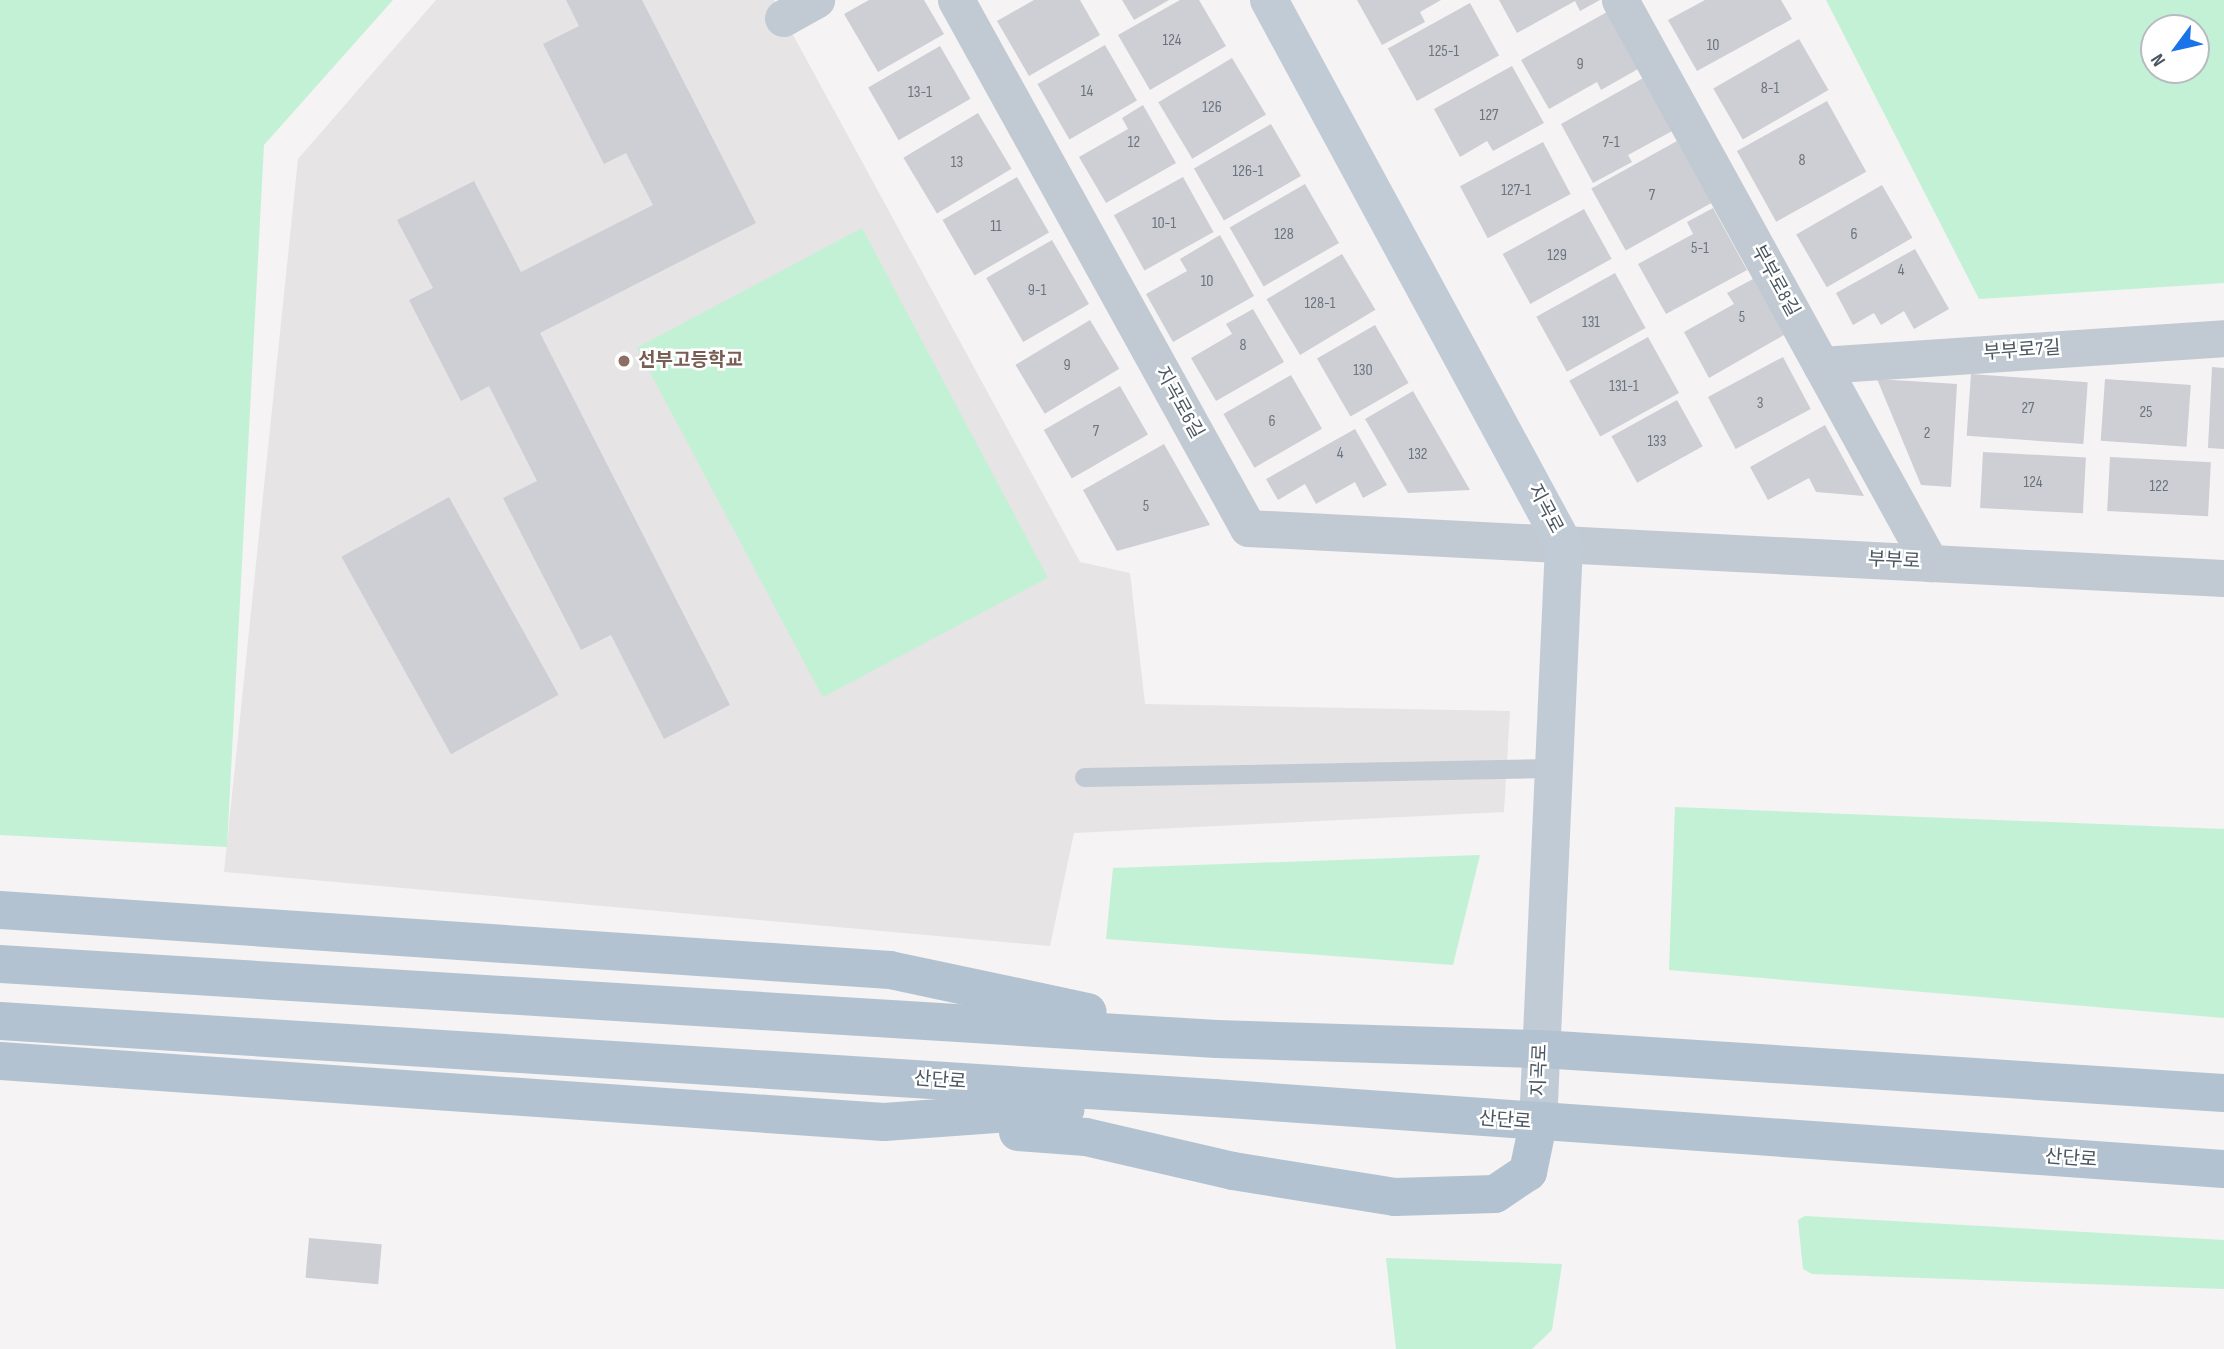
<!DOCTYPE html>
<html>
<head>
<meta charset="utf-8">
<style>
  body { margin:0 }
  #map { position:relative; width:2224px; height:1349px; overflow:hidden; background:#f5f3f3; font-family:"Sofia Sans Condensed","Noto Sans KR",sans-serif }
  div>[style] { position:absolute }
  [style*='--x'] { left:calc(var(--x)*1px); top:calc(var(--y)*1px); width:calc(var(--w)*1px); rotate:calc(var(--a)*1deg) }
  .education>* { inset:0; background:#e6e4e5 }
  .green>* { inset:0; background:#c3f1d5; transform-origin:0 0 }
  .building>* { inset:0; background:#cdcfd5; transform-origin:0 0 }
  .service>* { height:19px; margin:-9.5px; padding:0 9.5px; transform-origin:9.5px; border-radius:9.5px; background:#c1cad2 }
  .minor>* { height:37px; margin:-18.5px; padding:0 18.5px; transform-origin:18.5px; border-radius:18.5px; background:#c1cad2 }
  .secondary>* { height:38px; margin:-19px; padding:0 19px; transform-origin:19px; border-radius:19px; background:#c1cbd6 }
  .primary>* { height:38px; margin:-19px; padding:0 19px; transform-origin:19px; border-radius:19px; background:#b3c2d1 }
  .dots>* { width:19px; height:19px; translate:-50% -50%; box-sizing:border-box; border:4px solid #fff; border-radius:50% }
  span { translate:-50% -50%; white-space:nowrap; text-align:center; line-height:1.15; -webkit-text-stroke:5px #fff; paint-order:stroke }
  .number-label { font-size:16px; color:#6b747e }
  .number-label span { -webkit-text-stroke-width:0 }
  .street-label { font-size:19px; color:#4a5661 }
  .education-label { font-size:19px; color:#785e54; font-weight:700 }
  .left { translate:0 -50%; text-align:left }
  .north { position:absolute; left:2140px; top:14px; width:70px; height:70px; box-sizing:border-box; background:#fff; border:2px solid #b7bbc0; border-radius:50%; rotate:237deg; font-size:19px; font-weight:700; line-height:28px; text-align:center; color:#4a5661 }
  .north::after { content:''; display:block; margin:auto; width:24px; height:32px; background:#1a73e8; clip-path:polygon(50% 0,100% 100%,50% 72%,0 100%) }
</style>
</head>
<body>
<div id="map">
  <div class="education">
    <i style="clip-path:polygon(436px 0,774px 0,1080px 562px,1130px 573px,1145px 704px,1510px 711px,1504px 812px,1074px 833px,1050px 946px,224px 872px,298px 159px)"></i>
  </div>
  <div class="green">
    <i style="clip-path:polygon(0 0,393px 0,264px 145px,227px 847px,0 835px)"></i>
    <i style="clip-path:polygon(evenodd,1826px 0,2224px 0,2224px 283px,1979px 299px,1826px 0,2154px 28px,2196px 28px,2196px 70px,2154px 70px,2154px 28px)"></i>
    <i style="left:862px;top:228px;width:396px;height:255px;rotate:62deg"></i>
    <i style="clip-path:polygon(1675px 807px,2224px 829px,2224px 1018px,1669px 970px)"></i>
    <i style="clip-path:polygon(1480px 855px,1453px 965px,1106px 939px,1113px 868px)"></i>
    <i style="clip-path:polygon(1805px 1216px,2224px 1240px,2224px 1289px,1812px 1274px,1803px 1269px,1798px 1220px)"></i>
    <i style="clip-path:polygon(1386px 1258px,1562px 1264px,1552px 1330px,1532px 1349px,1396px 1349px)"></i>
  </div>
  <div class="building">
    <i style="clip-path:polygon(566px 0,642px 0,756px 223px,540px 333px,730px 705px,664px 739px,611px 635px,581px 650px,503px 498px,537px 481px,489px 386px,461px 401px,409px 300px,433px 288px,397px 220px,474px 181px,521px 272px,653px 205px,626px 153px,604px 164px,543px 44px,579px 26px)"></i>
    <i style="clip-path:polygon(869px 0,924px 0,944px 34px,878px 72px,844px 14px)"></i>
    <i style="clip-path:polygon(1034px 0,1080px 0,1100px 35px,1029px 76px,997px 21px)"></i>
    <i style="clip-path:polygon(1122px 0,1169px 0,1134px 20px)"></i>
    <i style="clip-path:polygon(1180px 0,1199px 0,1226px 46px,1150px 90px,1118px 35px)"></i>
    <i style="clip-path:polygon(1357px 0,1441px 0,1420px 12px,1425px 22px,1382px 45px)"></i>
    <i style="clip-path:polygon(1499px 0,1600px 0,1580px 11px,1575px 1px,1517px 33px)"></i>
    <i style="clip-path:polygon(1705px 0,1781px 0,1792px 19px,1697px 71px,1668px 20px)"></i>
    <i style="left:1470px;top:3px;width:60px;height:94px;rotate:61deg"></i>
    <i style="clip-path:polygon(1607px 12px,1638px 69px,1601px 90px,1597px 82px,1549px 109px,1521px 60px)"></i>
    <i style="left:1799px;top:39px;width:59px;height:99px;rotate:60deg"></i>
    <i style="left:1105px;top:45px;width:64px;height:78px;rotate:60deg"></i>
    <i style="left:940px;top:46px;width:61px;height:83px;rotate:60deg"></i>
    <i style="left:1232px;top:58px;width:66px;height:86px;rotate:59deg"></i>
    <i style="clip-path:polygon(1512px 66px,1544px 123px,1493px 151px,1487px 141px,1460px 157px,1434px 109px)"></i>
    <i style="clip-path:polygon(1645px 77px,1674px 130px,1628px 155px,1632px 162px,1593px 183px,1561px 124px)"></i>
    <i style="left:1827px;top:101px;width:81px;height:103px;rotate:61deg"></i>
    <i style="clip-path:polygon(1143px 105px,1176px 163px,1106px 203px,1079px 157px,1128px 129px,1122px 118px)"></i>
    <i style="left:978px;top:113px;width:65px;height:87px;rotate:59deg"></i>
    <i style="left:1271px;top:124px;width:60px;height:89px;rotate:60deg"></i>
    <i style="left:1677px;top:141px;width:71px;height:98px;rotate:61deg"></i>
    <i style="left:1543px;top:142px;width:59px;height:94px;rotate:62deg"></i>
    <i style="left:1017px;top:177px;width:64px;height:86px;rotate:60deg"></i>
    <i style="left:1183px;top:177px;width:63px;height:79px;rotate:61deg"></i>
    <i style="left:1305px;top:184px;width:68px;height:87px;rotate:60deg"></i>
    <i style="left:1882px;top:185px;width:61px;height:99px;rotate:60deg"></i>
    <i style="clip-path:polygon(1713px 208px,1747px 270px,1666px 314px,1638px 264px,1693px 234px,1687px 222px)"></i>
    <i style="left:1584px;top:209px;width:57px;height:93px;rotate:61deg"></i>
    <i style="clip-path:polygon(1220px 235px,1254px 296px,1173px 342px,1146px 294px,1187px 271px,1180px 259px)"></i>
    <i style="left:1052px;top:240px;width:74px;height:76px;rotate:60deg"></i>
    <i style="clip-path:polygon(1915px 249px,1949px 309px,1914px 329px,1904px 311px,1881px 325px,1874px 313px,1853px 325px,1836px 293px)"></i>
    <i style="left:1342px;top:254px;width:65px;height:88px;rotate:59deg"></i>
    <i style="left:1615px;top:273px;width:63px;height:90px;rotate:61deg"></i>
    <i style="clip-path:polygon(1753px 279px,1784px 335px,1709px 378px,1684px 332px,1734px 304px,1727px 293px)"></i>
    <i style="clip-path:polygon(1253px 309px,1284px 362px,1216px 401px,1191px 358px,1232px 334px,1226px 324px)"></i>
    <i style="left:1090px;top:320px;width:57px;height:87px;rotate:59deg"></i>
    <i style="left:1375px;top:325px;width:67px;height:67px;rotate:60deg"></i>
    <i style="left:1648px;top:337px;width:64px;height:90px;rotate:61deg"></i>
    <i style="left:1783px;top:357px;width:59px;height:85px;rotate:62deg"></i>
    <i style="clip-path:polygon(2212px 367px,2224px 368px,2224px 449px,2208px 448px)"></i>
    <i style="left:1971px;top:374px;width:117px;height:62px;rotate:4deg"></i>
    <i style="left:1291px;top:375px;width:62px;height:78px;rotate:60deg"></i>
    <i style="clip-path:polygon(1877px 379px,1957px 384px,1951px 487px,1921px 485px)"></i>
    <i style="left:2105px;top:379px;width:86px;height:62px;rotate:4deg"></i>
    <i style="left:1120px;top:386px;width:56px;height:88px;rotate:60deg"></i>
    <i style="clip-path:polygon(1413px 391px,1470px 490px,1408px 493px,1365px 419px)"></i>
    <i style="left:1677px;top:400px;width:53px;height:75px;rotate:61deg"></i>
    <i style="clip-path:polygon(1825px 425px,1864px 496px,1816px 492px,1809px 478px,1768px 500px,1750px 467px)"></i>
    <i style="clip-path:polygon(1355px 429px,1387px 485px,1363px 498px,1355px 482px,1316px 504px,1305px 484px,1278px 500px,1266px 479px)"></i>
    <i style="clip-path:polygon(1164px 444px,1210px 525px,1117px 551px,1083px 490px)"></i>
    <i style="left:1983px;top:452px;width:103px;height:56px;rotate:3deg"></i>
    <i style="left:2110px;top:457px;width:101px;height:54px;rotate:3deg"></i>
    <i style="left:449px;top:497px;width:226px;height:123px;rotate:61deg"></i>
    <i style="left:309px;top:1238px;width:73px;height:40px;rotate:5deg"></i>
  </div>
  <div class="service">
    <i style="--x:1084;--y:777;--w:470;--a:-1.1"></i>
  </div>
  <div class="minor">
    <i style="--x:956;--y:0;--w:603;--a:61.06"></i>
    <i style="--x:1248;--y:528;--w:977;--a:2.93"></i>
    <i style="--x:1620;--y:0;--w:643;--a:61.16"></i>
    <i style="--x:783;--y:18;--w:38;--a:-29"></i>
    <i style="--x:1821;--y:365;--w:404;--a:-3.8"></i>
  </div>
  <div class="secondary">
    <i style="--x:1269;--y:0;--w:620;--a:61.57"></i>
    <i style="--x:1564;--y:545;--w:580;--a:92.57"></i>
  </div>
  <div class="primary">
    <i style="--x:0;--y:910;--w:892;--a:3.86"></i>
    <i style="--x:890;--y:970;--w:202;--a:12"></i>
    <i style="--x:0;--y:964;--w:1219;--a:3.53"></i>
    <i style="--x:1217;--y:1039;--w:324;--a:1.8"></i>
    <i style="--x:1541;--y:1049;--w:684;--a:3.69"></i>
    <i style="--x:0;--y:1021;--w:1216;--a:3.63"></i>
    <i style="--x:1214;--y:1098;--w:1012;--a:4.02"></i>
    <i style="--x:0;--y:1061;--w:886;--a:3.95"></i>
    <i style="--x:884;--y:1122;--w:182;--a:-4.1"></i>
    <i style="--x:1018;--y:1132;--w:68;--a:4.2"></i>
    <i style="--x:1086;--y:1137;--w:151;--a:13"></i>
    <i style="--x:1233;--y:1171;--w:164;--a:9.1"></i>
    <i style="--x:1395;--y:1197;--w:100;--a:-1.7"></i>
    <i style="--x:1495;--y:1194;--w:40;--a:-34"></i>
    <i style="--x:1528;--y:1172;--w:49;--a:-78.2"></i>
  </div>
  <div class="dots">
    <i style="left:624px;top:361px;background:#8d6e63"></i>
  </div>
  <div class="number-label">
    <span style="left:1172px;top:41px">124</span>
    <span style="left:1713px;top:46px">10</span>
    <span style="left:1444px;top:52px">125-1</span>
    <span style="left:1580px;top:65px">9</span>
    <span style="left:1770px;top:89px">8-1</span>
    <span style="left:1087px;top:92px">14</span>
    <span style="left:920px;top:93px">13-1</span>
    <span style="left:1212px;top:108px">126</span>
    <span style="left:1489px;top:116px">127</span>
    <span style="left:1134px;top:143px">12</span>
    <span style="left:1611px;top:143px">7-1</span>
    <span style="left:1802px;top:161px">8</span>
    <span style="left:957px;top:163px">13</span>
    <span style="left:1248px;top:172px">126-1</span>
    <span style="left:1516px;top:191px">127-1</span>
    <span style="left:1652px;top:196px">7</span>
    <span style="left:1164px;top:224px">10-1</span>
    <span style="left:996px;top:227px">11</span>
    <span style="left:1284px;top:235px">128</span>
    <span style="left:1854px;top:235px">6</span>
    <span style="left:1700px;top:249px">5-1</span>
    <span style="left:1557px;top:256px">129</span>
    <span style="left:1901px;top:271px">4</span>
    <span style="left:1207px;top:282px">10</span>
    <span style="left:1037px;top:291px">9-1</span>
    <span style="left:1320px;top:304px">128-1</span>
    <span style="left:1742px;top:318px">5</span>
    <span style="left:1591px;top:323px">131</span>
    <span style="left:1243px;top:346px">8</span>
    <span style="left:1067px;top:366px">9</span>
    <span style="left:1363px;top:371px">130</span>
    <span style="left:1624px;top:387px">131-1</span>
    <span style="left:1760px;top:404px">3</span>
    <span style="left:2028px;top:409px">27</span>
    <span style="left:2146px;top:413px">25</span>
    <span style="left:1272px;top:422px">6</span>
    <span style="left:1096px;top:432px">7</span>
    <span style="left:1927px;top:434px">2</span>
    <span style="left:1657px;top:442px">133</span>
    <span style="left:1340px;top:454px">4</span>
    <span style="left:1418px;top:455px">132</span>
    <span style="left:2033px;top:483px">124</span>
    <span style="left:2159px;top:487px">122</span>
    <span style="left:1146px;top:507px">5</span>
  </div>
  <div class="street-label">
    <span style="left:1775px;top:281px;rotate:61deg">부부로8길</span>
    <span style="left:2022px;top:351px;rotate:-4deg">부부로7길</span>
    <span style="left:1179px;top:403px;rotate:61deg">지곡로6길</span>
    <span style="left:1545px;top:509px;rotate:62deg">지곡로</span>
    <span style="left:1894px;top:561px;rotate:3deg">부부로</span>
    <span style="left:1540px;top:1070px;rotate:-88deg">지곡로</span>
    <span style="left:940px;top:1081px;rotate:4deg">산단로</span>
    <span style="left:1505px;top:1121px;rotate:4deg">산단로</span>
    <span style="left:2071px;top:1159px;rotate:4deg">산단로</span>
  </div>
  <div class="education-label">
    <span class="left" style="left:638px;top:361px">선부고등학교</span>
  </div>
  <div class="north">N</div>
</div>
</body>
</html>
